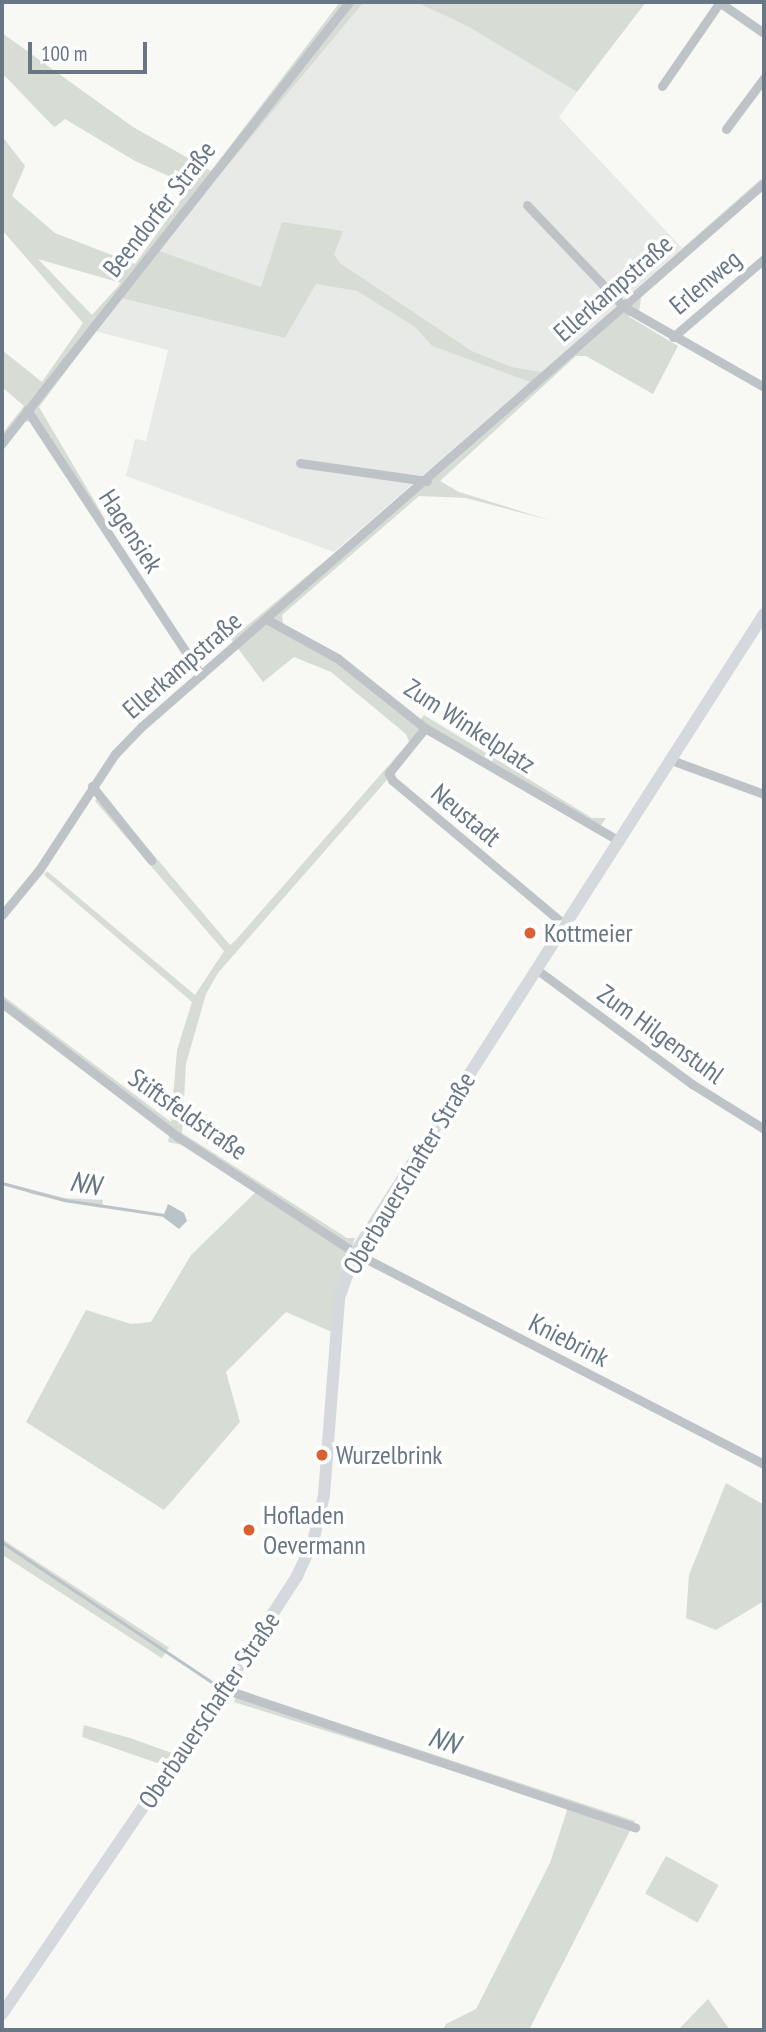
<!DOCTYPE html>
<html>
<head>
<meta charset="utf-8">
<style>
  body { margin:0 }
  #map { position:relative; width:766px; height:2032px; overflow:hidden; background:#f8f8f5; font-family:"PT Sans Narrow",sans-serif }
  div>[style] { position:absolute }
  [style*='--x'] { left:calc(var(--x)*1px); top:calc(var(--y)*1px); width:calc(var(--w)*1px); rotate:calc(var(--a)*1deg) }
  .built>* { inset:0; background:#e8eae8 }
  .green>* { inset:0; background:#d7dcd5; transform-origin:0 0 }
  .water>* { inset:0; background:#b9c3c8 }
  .stream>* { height:2.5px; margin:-1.25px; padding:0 1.25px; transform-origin:1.25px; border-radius:1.25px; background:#b9c3c8 }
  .minor>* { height:9px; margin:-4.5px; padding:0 4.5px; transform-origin:4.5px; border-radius:4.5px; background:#bec3c7 }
  .secondary>* { height:12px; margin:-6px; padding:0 6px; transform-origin:6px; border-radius:6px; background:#d5d9dd }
  .dots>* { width:19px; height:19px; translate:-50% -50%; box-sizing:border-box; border:4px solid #fff; border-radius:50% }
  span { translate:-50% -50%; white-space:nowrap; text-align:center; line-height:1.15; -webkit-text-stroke:7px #fff; paint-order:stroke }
  .street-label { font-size:26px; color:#687785 }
  .poi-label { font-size:26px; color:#687785 }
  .left { translate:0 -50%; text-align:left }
  .water-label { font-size:28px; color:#647780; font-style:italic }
  .frame { position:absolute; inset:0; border:4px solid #687785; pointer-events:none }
  .scale { position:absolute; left:28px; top:42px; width:119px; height:32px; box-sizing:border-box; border:4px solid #687785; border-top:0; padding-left:9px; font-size:21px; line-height:24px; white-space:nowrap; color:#687785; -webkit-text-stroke:5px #fff; paint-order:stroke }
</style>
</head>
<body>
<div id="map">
  <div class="built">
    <i style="clip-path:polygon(364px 2px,416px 2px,469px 27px,577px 92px,559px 117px,682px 248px,542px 372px,512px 367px,472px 351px,340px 263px,333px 254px,342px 232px,261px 287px,157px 250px)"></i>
    <i style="clip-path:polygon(316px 284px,358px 291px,415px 327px,432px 346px,530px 382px,334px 552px,126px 476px,135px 439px,146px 441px,168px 350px,95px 331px,121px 298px,285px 338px)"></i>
  </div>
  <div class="green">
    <i style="clip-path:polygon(evenodd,340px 2px,364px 2px,157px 250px,261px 287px,282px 222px,343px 231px,334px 254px,340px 263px,472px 351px,512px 367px,542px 372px,761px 179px,764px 190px,641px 297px,639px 313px,628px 316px,678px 346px,653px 394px,586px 356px,576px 356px,440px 481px,459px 492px,549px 520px,466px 498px,419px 496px,282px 615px,283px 624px,341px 655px,420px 720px,424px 715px,592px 818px,606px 818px,596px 833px,428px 733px,218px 973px,206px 994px,186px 1064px,182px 1133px,347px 1238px,355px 1238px,334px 1301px,332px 1332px,286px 1312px,226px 1372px,240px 1422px,164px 1510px,26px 1422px,86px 1310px,131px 1324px,151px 1322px,191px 1255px,256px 1192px,183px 1145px,168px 1142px,169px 1136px,2px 1009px,2px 995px,171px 1122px,177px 1050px,192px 1002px,44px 875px,47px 871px,195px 995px,224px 951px,95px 801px,100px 792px,230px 945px,235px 941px,409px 742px,406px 734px,331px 672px,294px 657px,263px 682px,231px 639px,415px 486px,530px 382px,432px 346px,415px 327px,357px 291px,316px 284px,285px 338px,121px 298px,39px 407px,115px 536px,31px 421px,24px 422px,2px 452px,2px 434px,24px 406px,2px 387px,2px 350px,42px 382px,83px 323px,2px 230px,2px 136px,25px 166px,12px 196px,55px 233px,135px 264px,191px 186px,135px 161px,65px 119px,55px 127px,51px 124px,2px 73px,2px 33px,133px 127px,211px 171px,340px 2px,38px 259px,121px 283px,92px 315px,38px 259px)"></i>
    <i style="clip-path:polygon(416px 2px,646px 2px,577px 92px,469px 27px)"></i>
    <i style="clip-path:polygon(2px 1182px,65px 1198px,103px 1200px,102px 1208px,32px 1194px)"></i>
    <i style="clip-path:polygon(726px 1483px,764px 1505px,764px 1601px,716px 1630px,686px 1618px,689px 1575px)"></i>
    <i style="left:2px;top:1539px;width:199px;height:13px;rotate:33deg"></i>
    <i style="clip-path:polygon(238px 1690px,635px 1821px,529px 2030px,443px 2030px,446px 2024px,476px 2009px,550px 1863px,568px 1807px,234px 1702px)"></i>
    <i style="clip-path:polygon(84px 1725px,130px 1738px,172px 1753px,163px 1765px,82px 1737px)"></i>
    <i style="left:666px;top:1856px;width:60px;height:43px;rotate:29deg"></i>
    <i style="clip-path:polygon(708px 1999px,730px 2030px,678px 2030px)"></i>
  </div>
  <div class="water">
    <i style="clip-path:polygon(168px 1204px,184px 1213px,187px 1221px,179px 1229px,163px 1217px)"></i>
  </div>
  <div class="stream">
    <i style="--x:2;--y:1183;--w:64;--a:15.3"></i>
    <i style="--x:64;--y:1200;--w:101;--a:8.5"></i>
    <i style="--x:2;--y:1542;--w:260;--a:33.7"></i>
  </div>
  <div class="minor">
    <i style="--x:719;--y:2;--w:55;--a:34.6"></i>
    <i style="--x:662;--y:86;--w:102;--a:-55.4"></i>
    <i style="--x:726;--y:129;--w:64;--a:-53.3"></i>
    <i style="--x:527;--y:205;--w:141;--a:46.4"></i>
    <i style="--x:624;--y:307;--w:161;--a:29.7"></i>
    <i style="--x:673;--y:337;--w:120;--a:-40.6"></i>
    <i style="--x:27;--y:410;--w:317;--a:56.7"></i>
    <i style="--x:2;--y:443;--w:561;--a:-51.8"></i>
    <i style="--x:300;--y:463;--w:128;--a:8.1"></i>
    <i style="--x:266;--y:619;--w:81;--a:28.8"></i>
    <i style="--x:337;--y:658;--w:112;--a:38.5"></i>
    <i style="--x:425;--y:728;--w:225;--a:30.2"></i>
    <i style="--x:425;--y:728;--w:58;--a:128.7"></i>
    <i style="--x:389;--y:773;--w:8;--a:67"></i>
    <i style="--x:392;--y:780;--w:226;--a:40"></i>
    <i style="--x:671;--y:760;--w:99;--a:20.1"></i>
    <i style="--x:92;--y:786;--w:95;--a:51.4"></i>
    <i style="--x:2;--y:915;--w:58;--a:-50.6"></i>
    <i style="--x:39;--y:870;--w:139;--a:-56.8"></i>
    <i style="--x:115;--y:754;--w:37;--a:-46"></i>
    <i style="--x:141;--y:727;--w:827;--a:-41.13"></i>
    <i style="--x:536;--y:969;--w:194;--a:36.4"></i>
    <i style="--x:692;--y:1084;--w:85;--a:32"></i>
    <i style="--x:2;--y:1003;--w:221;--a:37.3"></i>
    <i style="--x:178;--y:1137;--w:212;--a:33.2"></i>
    <i style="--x:355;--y:1253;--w:460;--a:27.3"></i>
    <i style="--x:224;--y:1689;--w:434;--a:18.6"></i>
  </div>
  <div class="secondary">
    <i style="--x:2;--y:2014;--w:394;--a:-55.7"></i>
    <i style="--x:224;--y:1689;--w:135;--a:-57.1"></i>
    <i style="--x:297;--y:1576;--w:38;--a:-65"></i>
    <i style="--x:313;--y:1542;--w:48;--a:-76.8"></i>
    <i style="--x:324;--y:1495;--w:198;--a:-85.6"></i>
    <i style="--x:339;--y:1298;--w:48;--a:-70.4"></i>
    <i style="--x:355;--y:1253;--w:759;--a:-57.38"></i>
  </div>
  <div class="dots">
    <i style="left:530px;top:933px;background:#da6033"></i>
    <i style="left:322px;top:1455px;background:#da6033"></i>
    <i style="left:249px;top:1530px;background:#da6033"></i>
  </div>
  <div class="street-label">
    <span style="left:159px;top:209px;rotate:-52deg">Beendorfer Straße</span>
    <span style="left:705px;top:282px;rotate:-40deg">Erlenweg</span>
    <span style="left:613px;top:288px;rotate:-41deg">Ellerkampstraße</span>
    <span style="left:131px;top:531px;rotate:57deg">Hagensiek</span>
    <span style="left:182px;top:665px;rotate:-41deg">Ellerkampstraße</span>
    <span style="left:470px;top:726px;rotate:33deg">Zum Winkelplatz</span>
    <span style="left:466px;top:815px;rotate:40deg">Neustadt</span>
    <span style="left:661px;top:1034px;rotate:36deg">Zum Hilgenstuhl</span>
    <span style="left:188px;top:1114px;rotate:35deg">Stiftsfeldstraße</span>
    <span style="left:409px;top:1173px;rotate:-59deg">Oberbauerschafter Straße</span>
    <span style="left:569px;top:1340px;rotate:27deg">Kniebrink</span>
    <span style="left:209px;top:1710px;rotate:-56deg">Oberbauerschafter Straße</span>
  </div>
  <div class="poi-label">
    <span class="left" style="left:544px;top:933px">Kottmeier</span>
    <span class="left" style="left:336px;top:1455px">Wurzelbrink</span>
    <span class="left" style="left:263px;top:1530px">Hofladen<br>Oevermann</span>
  </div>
  <div class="water-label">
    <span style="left:85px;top:1183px;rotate:10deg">NN</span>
    <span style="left:444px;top:1740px;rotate:18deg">NN</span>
  </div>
  <div class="frame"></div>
  <div class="scale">100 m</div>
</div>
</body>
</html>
